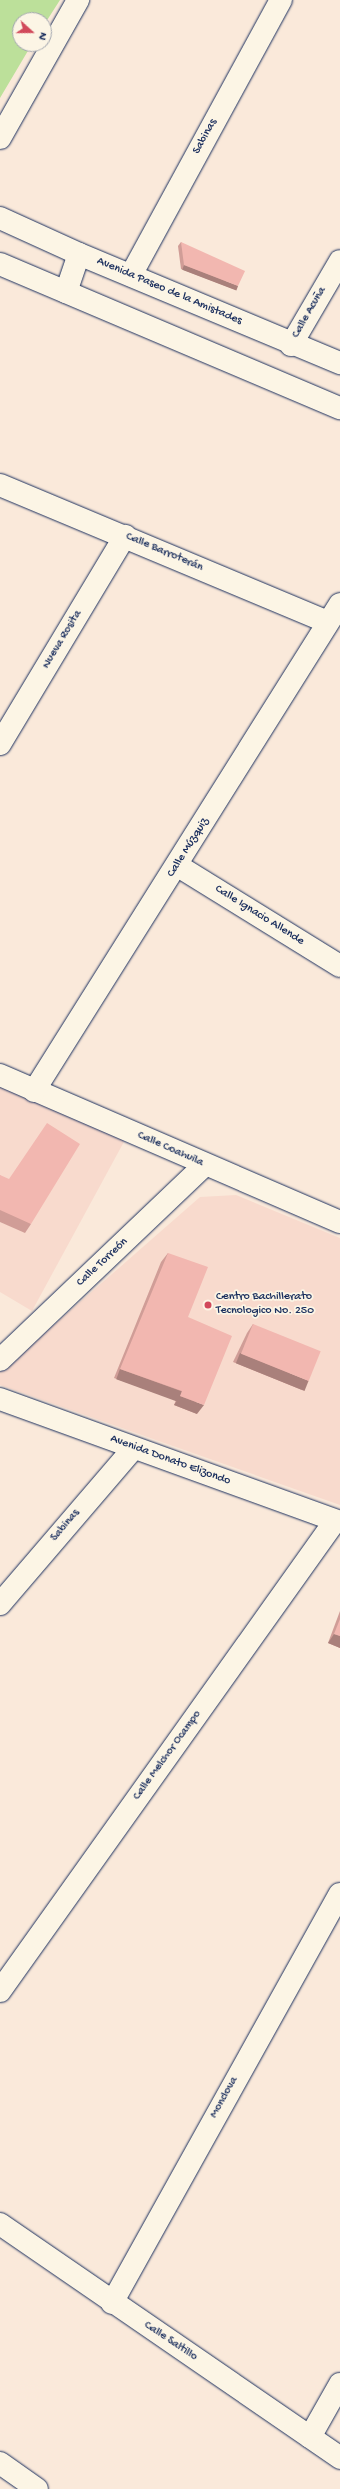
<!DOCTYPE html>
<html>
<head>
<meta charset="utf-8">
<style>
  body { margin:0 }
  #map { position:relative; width:340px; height:2489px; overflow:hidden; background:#fae9da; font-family:"Gochi Hand",sans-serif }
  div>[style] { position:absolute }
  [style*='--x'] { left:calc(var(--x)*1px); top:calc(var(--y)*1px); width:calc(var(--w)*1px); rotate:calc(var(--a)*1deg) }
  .built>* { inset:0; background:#f8dacd }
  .green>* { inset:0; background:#bce09a }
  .roads { filter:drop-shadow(0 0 1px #1b2f5e) drop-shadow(0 0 1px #1b2f5e) }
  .minor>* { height:22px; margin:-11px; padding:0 11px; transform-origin:11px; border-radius:11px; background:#fcf5e5 }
  .tertiary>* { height:22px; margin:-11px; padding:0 11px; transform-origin:11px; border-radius:11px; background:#fcf5e5 }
  .wall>* { inset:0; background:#d09d97 }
  .shaded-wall>* { inset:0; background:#a9807b; transform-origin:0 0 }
  .building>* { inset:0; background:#f2b7b0; transform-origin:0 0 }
  .dots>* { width:11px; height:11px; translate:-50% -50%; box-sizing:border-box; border:2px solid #fcf5e5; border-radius:50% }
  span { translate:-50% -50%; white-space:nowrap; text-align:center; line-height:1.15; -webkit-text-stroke:3.5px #fcf5e5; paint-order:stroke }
  .street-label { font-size:12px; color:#1b2f5e }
  .poi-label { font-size:12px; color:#1b2f5e }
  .left { translate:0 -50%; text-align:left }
  .north { position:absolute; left:12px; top:12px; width:40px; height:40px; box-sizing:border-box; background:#fcf5e5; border:1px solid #a2a6af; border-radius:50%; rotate:111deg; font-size:11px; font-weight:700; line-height:16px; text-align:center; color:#1b2f5e }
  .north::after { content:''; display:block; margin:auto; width:14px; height:18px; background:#d1495b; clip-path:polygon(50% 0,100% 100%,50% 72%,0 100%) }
</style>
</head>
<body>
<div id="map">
  <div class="built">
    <i style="clip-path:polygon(0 1074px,132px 1127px,32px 1311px,0 1292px)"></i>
    <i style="clip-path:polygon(236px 1195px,340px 1238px,340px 1505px,0 1385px,0 1372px,200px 1197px)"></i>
  </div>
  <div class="green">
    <i style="clip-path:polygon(0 0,60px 0,44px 25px,44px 20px,20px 20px,20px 44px,32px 44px,0 98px)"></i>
  </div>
  <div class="roads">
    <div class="minor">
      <i style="--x:0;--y:138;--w:159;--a:-60.5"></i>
      <i style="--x:131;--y:275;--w:313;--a:-61.4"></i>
      <i style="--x:291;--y:345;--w:97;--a:-59.7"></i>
      <i style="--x:0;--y:485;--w:355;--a:22.7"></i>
      <i style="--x:0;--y:744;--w:243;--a:-59"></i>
      <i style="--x:178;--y:866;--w:190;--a:31.7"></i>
      <i style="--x:0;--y:1075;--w:370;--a:23.4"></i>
      <i style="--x:34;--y:1091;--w:575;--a:-57.86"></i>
      <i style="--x:0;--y:1360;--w:283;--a:-43.6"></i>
      <i style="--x:0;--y:1399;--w:362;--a:19.9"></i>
      <i style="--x:0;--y:1604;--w:204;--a:-49.4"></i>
      <i style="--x:0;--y:1991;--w:577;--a:-54.52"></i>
      <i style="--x:0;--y:2224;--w:413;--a:34.5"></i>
      <i style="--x:112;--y:2303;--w:468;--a:-60.9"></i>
      <i style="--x:310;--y:2437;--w:61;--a:-60.5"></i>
      <i style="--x:0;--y:2463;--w:45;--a:35.1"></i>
    </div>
    <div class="tertiary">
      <i style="--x:0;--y:218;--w:87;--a:24.5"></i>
      <i style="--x:79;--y:254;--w:283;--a:22.7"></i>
      <i style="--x:0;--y:264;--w:369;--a:23"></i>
      <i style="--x:66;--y:292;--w:40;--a:-71.1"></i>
    </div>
  </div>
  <div class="wall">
    <i style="clip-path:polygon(181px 242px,236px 290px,181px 269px,178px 246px)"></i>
    <i style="clip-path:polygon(0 1175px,31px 1224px,25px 1233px,0 1222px)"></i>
    <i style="clip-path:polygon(168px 1253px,188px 1317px,197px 1414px,174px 1405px,176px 1400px,114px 1378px,161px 1262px)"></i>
    <i style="clip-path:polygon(253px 1324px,302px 1390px,233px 1362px,247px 1333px)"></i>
    <i style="clip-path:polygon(340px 1611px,340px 1648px,328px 1643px)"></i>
  </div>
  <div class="shaded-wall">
    <i style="left:184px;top:265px;width:58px;height:5px;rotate:21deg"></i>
    <i style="left:240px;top:1353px;width:74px;height:11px;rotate:22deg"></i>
    <i style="left:120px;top:1369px;width:66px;height:11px;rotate:20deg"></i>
    <i style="clip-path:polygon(180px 1396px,204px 1405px,197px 1414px,174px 1405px)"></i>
    <i style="clip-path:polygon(334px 1634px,340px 1636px,340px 1648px,328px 1643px)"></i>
  </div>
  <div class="building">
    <i style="clip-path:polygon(181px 242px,245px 271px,238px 286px,184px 265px)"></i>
    <i style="clip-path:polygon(47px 1123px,80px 1144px,31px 1224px,0 1210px,0 1175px,9px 1179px)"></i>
    <i style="clip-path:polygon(168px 1253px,208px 1267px,188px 1317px,232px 1336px,204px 1405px,180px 1396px,182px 1391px,120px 1369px)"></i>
    <i style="left:253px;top:1324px;width:73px;height:32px;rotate:22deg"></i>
    <i style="clip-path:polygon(340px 1619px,340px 1636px,334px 1634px)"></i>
  </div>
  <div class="dots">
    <i style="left:208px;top:1305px;background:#d1495b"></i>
  </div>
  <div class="street-label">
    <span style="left:206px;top:137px;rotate:-61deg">Sabinas</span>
    <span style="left:169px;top:292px;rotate:23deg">Avenida Paseo de la Amistades</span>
    <span style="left:310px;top:313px;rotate:-60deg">Calle Acuña</span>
    <span style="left:164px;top:553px;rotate:23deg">Calle Barroterán</span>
    <span style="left:63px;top:640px;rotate:-59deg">Nueva Rosita</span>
    <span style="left:189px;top:848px;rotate:-58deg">Calle Múzquiz</span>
    <span style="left:259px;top:916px;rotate:32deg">Calle Ignacio Allende</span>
    <span style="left:170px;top:1150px;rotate:24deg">Calle Coahuila</span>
    <span style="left:103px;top:1263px;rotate:-43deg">Calle Torreón</span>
    <span style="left:170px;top:1461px;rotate:20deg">Avenida Donato Elizondo</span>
    <span style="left:66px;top:1526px;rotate:-50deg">Sabinas</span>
    <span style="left:168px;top:1756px;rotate:-54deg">Calle Melchor Ocampo</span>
    <span style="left:225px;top:2098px;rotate:-61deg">Monclova</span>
    <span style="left:170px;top:2342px;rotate:34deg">Calle Saltillo</span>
  </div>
  <div class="poi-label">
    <span class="left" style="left:216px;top:1305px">Centro Bachillerato<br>Tecnologico No. 250</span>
  </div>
  <div class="north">N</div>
</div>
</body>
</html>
